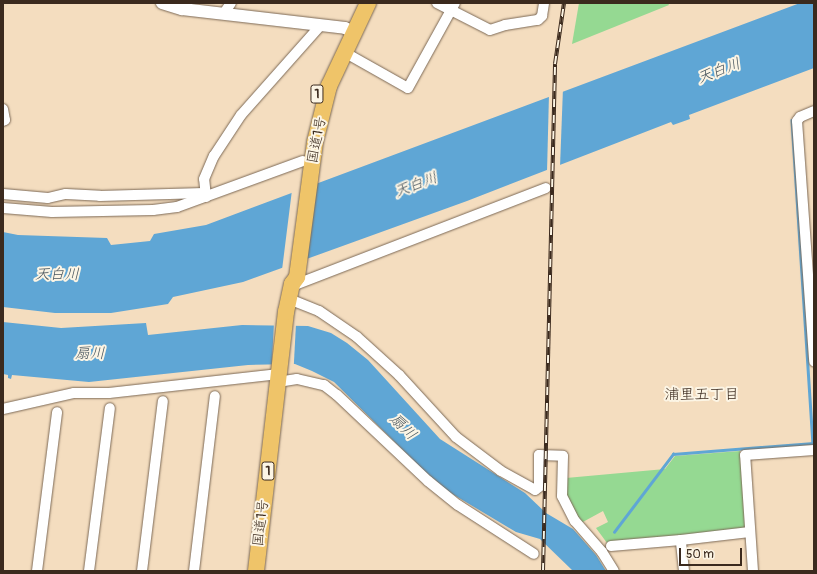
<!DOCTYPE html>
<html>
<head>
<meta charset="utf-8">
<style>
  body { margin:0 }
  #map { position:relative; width:817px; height:574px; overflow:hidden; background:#f4ddbf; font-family:Pangolin,"Klee One",sans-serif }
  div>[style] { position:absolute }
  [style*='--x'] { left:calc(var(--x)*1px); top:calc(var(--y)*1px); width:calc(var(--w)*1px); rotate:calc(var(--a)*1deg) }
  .green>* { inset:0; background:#95d992 }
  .water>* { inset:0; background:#5fa6d5 }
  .pier>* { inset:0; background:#f4ddbf; transform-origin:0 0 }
  .stream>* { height:2.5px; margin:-1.25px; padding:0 1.25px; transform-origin:1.25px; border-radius:1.25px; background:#5fa6d5 }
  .roads { filter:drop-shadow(0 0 1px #7c6956) drop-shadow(0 0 1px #7c6956) }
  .minor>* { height:10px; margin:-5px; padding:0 5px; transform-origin:5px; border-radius:5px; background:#fff }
  .tertiary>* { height:12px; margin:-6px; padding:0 6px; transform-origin:6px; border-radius:6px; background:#fff }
  .trunk>* { height:16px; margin:-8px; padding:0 8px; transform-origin:8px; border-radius:8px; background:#efc469 }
  .rail>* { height:4px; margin-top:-2px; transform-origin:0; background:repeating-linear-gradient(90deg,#fcf5e5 0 8px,#3b2a1e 0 16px); box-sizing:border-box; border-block:1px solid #3b2a1e }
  span { translate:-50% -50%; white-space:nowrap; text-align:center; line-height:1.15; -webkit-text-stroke:4px #fcf5e5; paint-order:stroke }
  .shield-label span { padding:1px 3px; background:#fcf5e5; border:1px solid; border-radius:3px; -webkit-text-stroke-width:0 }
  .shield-label { font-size:13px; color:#3b2a1e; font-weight:700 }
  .street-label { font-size:14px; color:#3b2a1e }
  .water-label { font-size:15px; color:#48555e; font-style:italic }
  .neighbourhood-label { font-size:15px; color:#3b2a1e }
  .frame { position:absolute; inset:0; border:4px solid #3b2a1e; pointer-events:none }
  .scale { position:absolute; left:679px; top:548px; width:63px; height:18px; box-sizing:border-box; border:2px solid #3b2a1e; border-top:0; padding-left:5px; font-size:12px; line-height:14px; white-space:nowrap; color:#3b2a1e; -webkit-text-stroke:3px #fcf5e5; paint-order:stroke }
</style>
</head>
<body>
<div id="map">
  <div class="green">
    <i style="clip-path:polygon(579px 3px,668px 3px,669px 5px,572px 44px)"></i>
    <i style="clip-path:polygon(740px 451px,745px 526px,743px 529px,607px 543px,596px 528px,608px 522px,603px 511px,581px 523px,566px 497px,566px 478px,665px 469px,675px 456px)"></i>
  </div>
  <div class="water">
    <i style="clip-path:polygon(800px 3px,814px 3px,814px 68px,689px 115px,690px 119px,673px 125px,671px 122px,467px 201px,243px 282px,173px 297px,168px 304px,111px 313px,55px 313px,3px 307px,3px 232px,18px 235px,107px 238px,111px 245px,150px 241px,154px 234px,206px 225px)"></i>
    <i style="clip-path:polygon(3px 322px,61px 328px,146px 323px,148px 335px,242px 325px,308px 326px,331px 333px,347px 343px,368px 360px,440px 439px,525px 493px,546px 513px,573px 529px,596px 555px,606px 571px,573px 571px,540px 539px,516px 532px,449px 492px,422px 469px,334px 382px,312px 371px,295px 364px,248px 365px,89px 382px,12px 375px,11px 379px,8px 378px,8px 375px,3px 374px)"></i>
  </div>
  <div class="pier">
    <i style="clip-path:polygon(563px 88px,560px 167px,547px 172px,549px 94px)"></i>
    <i style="clip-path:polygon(316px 181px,306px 261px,282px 270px,292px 190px)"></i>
    <i style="left:274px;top:323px;width:22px;height:44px;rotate:3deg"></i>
  </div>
  <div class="stream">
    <i style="--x:792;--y:120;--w:324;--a:86.3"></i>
    <i style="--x:614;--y:532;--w:98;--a:-52.9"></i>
    <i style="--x:673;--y:454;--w:141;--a:-4.5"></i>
  </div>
  <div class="roads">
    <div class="minor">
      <i style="--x:437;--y:3;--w:59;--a:27"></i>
      <i style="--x:490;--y:30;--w:16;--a:-18"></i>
      <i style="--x:505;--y:25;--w:33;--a:-9"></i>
      <i style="--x:538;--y:20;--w:6;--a:-45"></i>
      <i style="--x:542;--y:16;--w:13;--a:-81"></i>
      <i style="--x:224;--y:13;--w:12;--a:-55"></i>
      <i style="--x:344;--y:52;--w:73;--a:29.4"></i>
      <i style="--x:408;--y:88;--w:97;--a:-61.1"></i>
      <i style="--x:3;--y:109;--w:11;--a:80"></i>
      <i style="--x:5;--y:120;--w:2;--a:153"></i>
      <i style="--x:814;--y:111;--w:15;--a:157"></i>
      <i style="--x:800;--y:117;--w:5;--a:127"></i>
      <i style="--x:797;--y:121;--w:241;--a:85.9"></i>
      <i style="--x:3;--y:194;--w:45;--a:5.1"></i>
      <i style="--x:48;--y:198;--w:18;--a:-13"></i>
      <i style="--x:66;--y:194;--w:34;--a:3"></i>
      <i style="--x:100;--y:196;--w:104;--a:-1.7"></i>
      <i style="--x:206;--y:197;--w:18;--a:-96"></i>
      <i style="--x:204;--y:179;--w:25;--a:-67"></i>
      <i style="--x:214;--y:156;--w:49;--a:-56.6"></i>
      <i style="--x:241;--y:115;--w:120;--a:-48.4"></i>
      <i style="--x:3;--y:208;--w:49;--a:4.7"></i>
      <i style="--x:52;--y:212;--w:101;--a:-1.1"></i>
      <i style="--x:153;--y:210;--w:24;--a:-7"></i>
      <i style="--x:177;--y:207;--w:134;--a:-20.1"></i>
      <i style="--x:292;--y:286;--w:272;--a:-21.1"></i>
      <i style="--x:289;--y:299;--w:32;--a:22"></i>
      <i style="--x:319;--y:311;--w:46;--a:34.4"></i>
      <i style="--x:357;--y:337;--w:57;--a:42.1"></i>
      <i style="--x:399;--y:375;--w:84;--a:47.4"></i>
      <i style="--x:456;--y:437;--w:56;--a:37.1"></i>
      <i style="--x:501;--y:471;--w:39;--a:29"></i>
      <i style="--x:535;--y:490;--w:5;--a:-37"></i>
      <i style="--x:539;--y:487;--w:32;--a:-90"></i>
      <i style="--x:539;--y:455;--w:24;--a:2"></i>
      <i style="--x:563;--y:456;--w:40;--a:91.4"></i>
      <i style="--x:562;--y:496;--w:28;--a:63"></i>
      <i style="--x:575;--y:521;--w:41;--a:48.9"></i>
      <i style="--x:602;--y:552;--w:22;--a:58"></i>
      <i style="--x:278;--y:382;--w:19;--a:-9"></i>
      <i style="--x:297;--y:379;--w:28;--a:13"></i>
      <i style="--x:324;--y:385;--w:16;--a:38"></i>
      <i style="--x:337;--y:395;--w:125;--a:43.4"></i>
      <i style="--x:428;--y:481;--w:38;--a:39"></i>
      <i style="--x:458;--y:505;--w:90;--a:32.8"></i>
      <i style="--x:3;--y:409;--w:73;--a:-12.7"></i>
      <i style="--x:74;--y:393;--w:35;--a:0"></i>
      <i style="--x:109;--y:393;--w:171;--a:-6.4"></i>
      <i style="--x:611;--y:546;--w:70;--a:-4.9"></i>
      <i style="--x:37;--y:571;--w:160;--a:-82.8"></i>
      <i style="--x:89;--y:571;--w:164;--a:-82.7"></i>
      <i style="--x:142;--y:571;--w:171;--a:-83"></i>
      <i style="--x:194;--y:571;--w:176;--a:-83.2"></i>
      <i style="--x:684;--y:571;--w:31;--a:-96"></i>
      <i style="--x:681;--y:540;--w:69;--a:-6.6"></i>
      <i style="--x:753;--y:571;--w:116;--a:-93.9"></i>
      <i style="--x:745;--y:455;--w:69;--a:-4.1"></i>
    </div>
    <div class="tertiary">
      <i style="--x:162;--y:3;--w:21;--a:17"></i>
      <i style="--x:182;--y:9;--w:164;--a:6.6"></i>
      <i style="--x:345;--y:28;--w:9;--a:27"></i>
    </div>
    <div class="trunk">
      <i style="--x:256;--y:571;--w:261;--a:-83.4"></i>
      <i style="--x:286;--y:312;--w:29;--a:-78"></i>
      <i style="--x:292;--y:284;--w:9;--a:-54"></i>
      <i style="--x:297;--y:277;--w:136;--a:-82.4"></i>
      <i style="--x:315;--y:142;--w:58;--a:-76"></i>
      <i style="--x:329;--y:86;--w:92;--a:-64.8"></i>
    </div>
  </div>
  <div class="rail">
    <i style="--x:543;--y:571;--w:507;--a:-88.64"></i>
    <i style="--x:555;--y:64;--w:62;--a:-81.6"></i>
  </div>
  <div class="shield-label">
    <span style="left:317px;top:94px">1</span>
    <span style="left:268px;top:471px">1</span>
  </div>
  <div class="street-label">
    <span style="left:317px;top:140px;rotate:-79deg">国道1号</span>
    <span style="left:261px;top:523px;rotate:-83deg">国道1号</span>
  </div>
  <div class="water-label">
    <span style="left:719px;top:71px;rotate:-21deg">天白川</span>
    <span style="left:416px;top:185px;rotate:-21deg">天白川</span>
    <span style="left:57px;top:275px">天白川</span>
    <span style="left:90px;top:354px">扇川</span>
    <span style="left:403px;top:427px;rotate:44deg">扇川</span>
  </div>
  <div class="neighbourhood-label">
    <span style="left:702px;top:395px">浦里五丁目</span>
  </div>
  <div class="frame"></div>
  <div class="scale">50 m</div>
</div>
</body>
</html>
